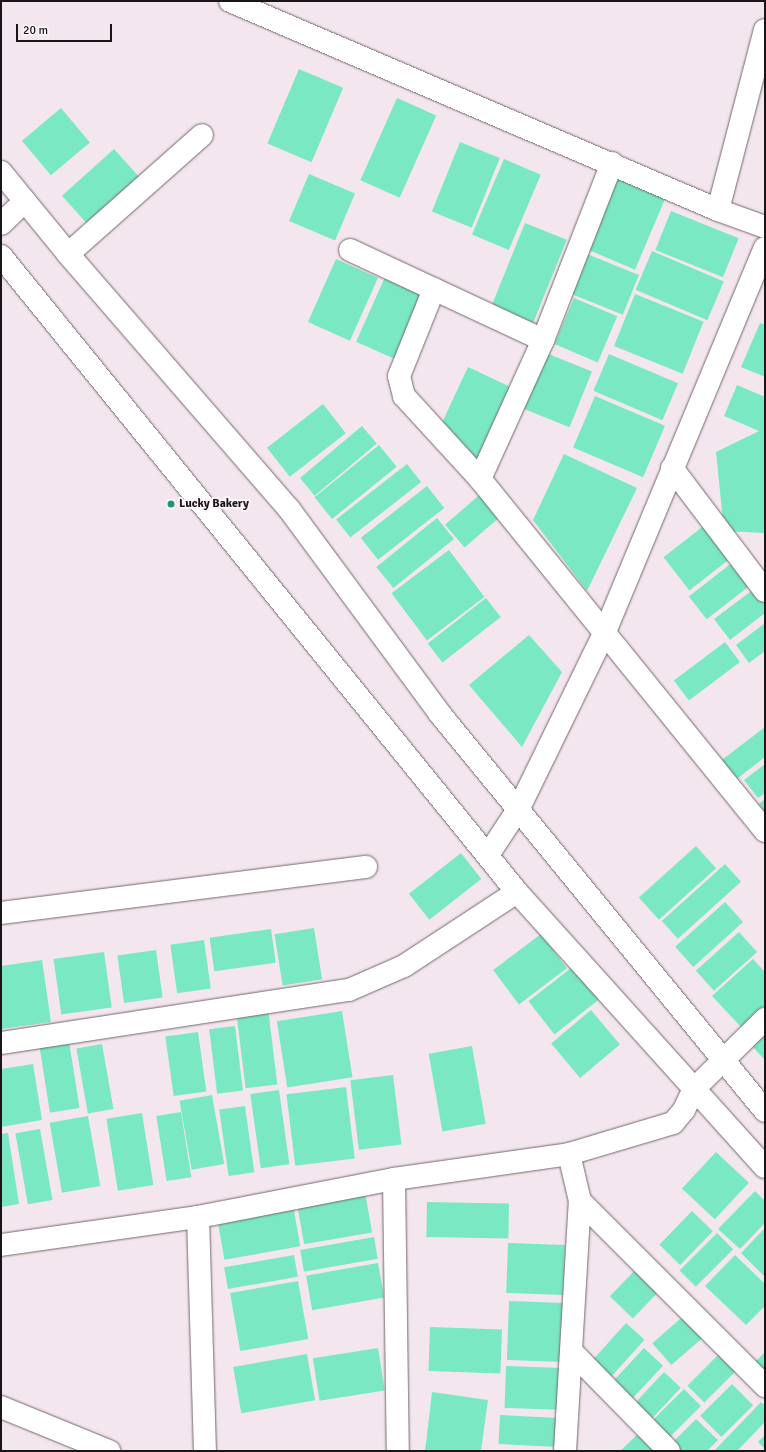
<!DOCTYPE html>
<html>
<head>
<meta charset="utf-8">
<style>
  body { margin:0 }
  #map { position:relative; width:766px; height:1452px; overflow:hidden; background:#f4e6ee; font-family:Signika,sans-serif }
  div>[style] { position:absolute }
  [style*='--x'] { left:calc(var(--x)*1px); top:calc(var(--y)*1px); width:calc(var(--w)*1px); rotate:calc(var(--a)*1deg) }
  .building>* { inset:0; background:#7ae9c3; transform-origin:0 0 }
  .roads { filter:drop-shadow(0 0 1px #73676e) drop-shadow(0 0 1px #73676e) }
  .minor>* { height:22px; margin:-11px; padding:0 11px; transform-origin:11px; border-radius:11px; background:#fff }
  .secondary>* { height:22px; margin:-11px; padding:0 11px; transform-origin:11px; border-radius:11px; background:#fff }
  .dots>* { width:11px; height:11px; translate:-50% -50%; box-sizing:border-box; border:2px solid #fef5fa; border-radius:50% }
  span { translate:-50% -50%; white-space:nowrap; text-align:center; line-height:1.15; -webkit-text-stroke:4px #fef5fa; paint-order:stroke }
  .poi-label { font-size:12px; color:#1a1518; font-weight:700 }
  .left { translate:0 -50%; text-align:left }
  .frame { position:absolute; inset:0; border:2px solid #1a1518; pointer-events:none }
  .scale { position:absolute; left:16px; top:24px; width:96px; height:18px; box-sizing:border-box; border:2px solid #1a1518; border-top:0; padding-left:5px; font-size:12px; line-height:14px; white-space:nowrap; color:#1a1518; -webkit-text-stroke:3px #fef5fa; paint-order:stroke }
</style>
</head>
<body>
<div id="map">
  <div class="building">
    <i style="left:299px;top:69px;width:48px;height:81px;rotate:23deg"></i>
    <i style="left:397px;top:98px;width:43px;height:90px;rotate:24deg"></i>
    <i style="left:61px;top:108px;width:45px;height:51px;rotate:50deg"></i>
    <i style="left:460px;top:142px;width:43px;height:75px;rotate:22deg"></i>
    <i style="left:114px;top:149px;width:42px;height:70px;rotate:48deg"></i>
    <i style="left:504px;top:159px;width:40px;height:82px;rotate:23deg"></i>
    <i style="left:309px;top:174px;width:50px;height:51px;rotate:23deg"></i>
    <i style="left:617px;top:174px;width:54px;height:81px;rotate:23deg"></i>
    <i style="left:671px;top:211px;width:73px;height:42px;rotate:22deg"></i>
    <i style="left:525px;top:223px;width:45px;height:95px;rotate:22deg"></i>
    <i style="left:652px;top:251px;width:78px;height:42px;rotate:23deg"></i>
    <i style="left:587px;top:254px;width:56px;height:43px;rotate:22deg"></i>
    <i style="left:336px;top:259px;width:46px;height:69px;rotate:24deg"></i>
    <i style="left:385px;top:277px;width:46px;height:71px;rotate:24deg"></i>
    <i style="left:635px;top:294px;width:74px;height:56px;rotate:22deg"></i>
    <i style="left:574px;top:298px;width:47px;height:50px;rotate:23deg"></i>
    <i style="clip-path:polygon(760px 323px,765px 325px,765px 377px,741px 367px)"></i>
    <i style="left:541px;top:351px;width:55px;height:60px;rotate:22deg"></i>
    <i style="left:609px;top:354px;width:75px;height:40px;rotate:23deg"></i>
    <i style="clip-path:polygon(468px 367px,515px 389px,475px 467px,441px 425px)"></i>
    <i style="clip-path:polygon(737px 385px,765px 397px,765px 533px,724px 531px,716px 452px,759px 431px,724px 416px)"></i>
    <i style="left:595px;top:396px;width:76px;height:56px;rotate:23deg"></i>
    <i style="left:323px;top:404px;width:37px;height:71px;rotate:52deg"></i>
    <i style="left:362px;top:426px;width:23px;height:81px;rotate:50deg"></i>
    <i style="left:379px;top:445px;width:28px;height:83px;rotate:51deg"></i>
    <i style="clip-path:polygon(564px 454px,637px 488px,587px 591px,533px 520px)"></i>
    <i style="left:407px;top:464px;width:23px;height:90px;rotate:52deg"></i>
    <i style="left:427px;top:486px;width:28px;height:84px;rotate:52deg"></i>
    <i style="left:485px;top:490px;width:30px;height:53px;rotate:49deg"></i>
    <i style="left:437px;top:518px;width:27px;height:78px;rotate:51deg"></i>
    <i style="left:710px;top:521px;width:42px;height:59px;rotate:52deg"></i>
    <i style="left:449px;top:550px;width:59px;height:72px;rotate:53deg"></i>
    <i style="left:733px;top:562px;width:29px;height:56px;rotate:52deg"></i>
    <i style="clip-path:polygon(754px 589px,765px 603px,765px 613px,730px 640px,714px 619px)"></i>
    <i style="left:486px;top:598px;width:24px;height:74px;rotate:52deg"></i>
    <i style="clip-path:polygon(765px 623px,765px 651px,749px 663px,736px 645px)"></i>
    <i style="clip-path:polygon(529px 635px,562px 672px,522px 747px,469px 685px)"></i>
    <i style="left:725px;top:642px;width:25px;height:64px;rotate:53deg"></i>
    <i style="clip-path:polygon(765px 727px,765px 757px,733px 782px,718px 763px)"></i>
    <i style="clip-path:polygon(765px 764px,765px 793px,758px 798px,744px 780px)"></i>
    <i style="clip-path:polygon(765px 799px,765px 812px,759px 804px)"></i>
    <i style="left:696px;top:846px;width:30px;height:77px;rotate:48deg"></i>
    <i style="left:461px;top:853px;width:33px;height:66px;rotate:52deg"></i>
    <i style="left:725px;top:864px;width:24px;height:85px;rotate:48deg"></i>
    <i style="left:725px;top:902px;width:27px;height:67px;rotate:48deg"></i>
    <i style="left:314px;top:928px;width:52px;height:40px;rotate:81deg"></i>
    <i style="left:271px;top:929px;width:34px;height:62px;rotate:82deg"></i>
    <i style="left:739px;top:932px;width:27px;height:58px;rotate:48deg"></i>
    <i style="left:541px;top:934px;width:43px;height:60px;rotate:53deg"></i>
    <i style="left:204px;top:940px;width:49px;height:34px;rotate:82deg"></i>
    <i style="left:156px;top:950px;width:48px;height:39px;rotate:82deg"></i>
    <i style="left:104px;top:952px;width:56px;height:51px;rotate:82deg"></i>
    <i style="clip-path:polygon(753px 959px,765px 972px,765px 1005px,741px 1027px,712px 996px)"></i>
    <i style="clip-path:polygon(42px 960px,51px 1022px,1px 1029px,1px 966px)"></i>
    <i style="left:575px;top:965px;width:42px;height:59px;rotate:52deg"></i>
    <i style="left:268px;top:1008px;width:77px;height:32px;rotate:83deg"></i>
    <i style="left:591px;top:1010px;width:45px;height:52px;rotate:50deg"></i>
    <i style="left:342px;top:1011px;width:67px;height:66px;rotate:81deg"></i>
    <i style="clip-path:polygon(765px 1023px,765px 1060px,746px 1040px)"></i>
    <i style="left:235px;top:1026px;width:65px;height:26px;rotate:83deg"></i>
    <i style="left:198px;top:1032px;width:60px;height:33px;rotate:82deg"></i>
    <i style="left:68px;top:1035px;width:74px;height:30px;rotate:81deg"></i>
    <i style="left:102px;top:1044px;width:66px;height:26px;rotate:80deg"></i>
    <i style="left:472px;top:1046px;width:79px;height:44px;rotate:80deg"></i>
    <i style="clip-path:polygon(33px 1064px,42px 1120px,1px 1127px,1px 1069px)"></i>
    <i style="left:393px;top:1075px;width:70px;height:43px;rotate:83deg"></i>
    <i style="left:346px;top:1087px;width:72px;height:60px;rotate:83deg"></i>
    <i style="left:279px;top:1090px;width:75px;height:29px;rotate:82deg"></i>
    <i style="left:212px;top:1095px;width:70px;height:33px;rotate:80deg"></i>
    <i style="left:245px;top:1106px;width:67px;height:26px;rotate:82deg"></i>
    <i style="left:181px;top:1112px;width:66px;height:25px;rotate:81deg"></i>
    <i style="left:142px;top:1113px;width:73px;height:36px;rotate:81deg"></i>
    <i style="left:88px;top:1116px;width:71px;height:39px;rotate:80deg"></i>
    <i style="left:40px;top:1129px;width:72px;height:25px;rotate:80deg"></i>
    <i style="clip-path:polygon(8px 1133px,19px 1204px,1px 1207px,1px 1134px)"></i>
    <i style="left:716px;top:1152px;width:45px;height:50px;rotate:43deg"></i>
    <i style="clip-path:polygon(755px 1191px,765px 1201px,765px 1223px,740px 1249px,718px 1229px)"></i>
    <i style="left:365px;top:1192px;width:41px;height:69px;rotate:80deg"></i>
    <i style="left:427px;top:1202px;width:82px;height:35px;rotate:1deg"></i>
    <i style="left:293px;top:1205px;width:42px;height:77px;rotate:80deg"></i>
    <i style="left:692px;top:1211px;width:29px;height:47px;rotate:44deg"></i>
    <i style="clip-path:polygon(765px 1228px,765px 1277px,741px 1253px)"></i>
    <i style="left:717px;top:1233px;width:23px;height:53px;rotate:45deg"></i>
    <i style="left:374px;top:1237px;width:22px;height:75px;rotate:80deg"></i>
    <i style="left:508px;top:1243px;width:57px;height:50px;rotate:2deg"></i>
    <i style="left:294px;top:1255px;width:22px;height:71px;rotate:80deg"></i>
    <i style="clip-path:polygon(735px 1255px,765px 1284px,765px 1306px,746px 1325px,705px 1286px)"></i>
    <i style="left:378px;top:1263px;width:35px;height:73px;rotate:80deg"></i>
    <i style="left:639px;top:1266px;width:32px;height:42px;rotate:44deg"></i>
    <i style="left:298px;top:1281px;width:59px;height:69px;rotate:80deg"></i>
    <i style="left:509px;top:1301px;width:55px;height:59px;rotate:2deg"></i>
    <i style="left:687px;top:1313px;width:29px;height:46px;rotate:49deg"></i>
    <i style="left:626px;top:1323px;width:25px;height:54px;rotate:42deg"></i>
    <i style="left:430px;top:1327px;width:72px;height:44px;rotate:2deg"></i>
    <i style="left:378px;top:1348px;width:43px;height:66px;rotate:81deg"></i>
    <i style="left:644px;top:1348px;width:26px;height:52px;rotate:43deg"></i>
    <i style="left:722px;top:1351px;width:24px;height:49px;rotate:45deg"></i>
    <i style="clip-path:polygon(765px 1352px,765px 1380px,751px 1366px)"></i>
    <i style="left:307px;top:1354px;width:47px;height:75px;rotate:80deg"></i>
    <i style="left:506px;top:1366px;width:61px;height:42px;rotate:2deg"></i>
    <i style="left:664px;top:1372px;width:23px;height:48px;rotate:43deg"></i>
    <i style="left:732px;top:1384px;width:30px;height:45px;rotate:45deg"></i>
    <i style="left:684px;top:1389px;width:24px;height:50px;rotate:45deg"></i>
    <i style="clip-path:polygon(432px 1392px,488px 1400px,481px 1451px,425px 1451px)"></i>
    <i style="clip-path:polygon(761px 1402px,765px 1406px,765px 1422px,737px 1451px,714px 1451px)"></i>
    <i style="left:500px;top:1415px;width:59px;height:29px;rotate:3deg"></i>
    <i style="clip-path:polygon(696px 1419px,718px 1440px,707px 1451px,678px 1451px,671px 1444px)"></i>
    <i style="clip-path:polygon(640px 1432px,657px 1451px,620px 1451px)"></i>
    <i style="clip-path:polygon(765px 1435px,765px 1449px,758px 1442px)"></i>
  </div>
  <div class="roads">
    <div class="minor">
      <i style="--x:230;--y:1;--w:531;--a:23.18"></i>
      <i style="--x:718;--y:210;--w:50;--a:19.9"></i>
      <i style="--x:718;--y:210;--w:186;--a:-75.4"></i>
      <i style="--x:350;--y:250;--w:213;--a:25"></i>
      <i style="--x:68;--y:254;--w:179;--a:-41.6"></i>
      <i style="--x:434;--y:289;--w:94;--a:111.9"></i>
      <i style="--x:399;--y:376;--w:21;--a:76"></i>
      <i style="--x:404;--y:396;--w:113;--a:47.5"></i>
      <i style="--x:480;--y:479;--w:453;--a:51"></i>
      <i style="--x:672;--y:468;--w:154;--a:52.9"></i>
      <i style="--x:480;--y:479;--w:153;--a:-65.6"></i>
      <i style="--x:543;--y:340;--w:190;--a:-68.7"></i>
      <i style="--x:488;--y:855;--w:56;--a:-56.6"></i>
      <i style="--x:519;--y:808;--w:194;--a:-64"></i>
      <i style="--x:604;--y:634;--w:418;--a:-67.4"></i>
      <i style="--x:1;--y:913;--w:368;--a:-7.2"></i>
      <i style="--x:1;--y:1043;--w:352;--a:-8.7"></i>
      <i style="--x:349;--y:990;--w:60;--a:-23.6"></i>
      <i style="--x:404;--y:966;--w:135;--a:-33.2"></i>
      <i style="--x:394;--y:1179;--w:272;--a:89.2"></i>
      <i style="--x:580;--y:1201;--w:262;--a:45"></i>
      <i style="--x:198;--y:1217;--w:234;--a:88.3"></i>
      <i style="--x:1;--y:1245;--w:199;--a:-8.1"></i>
      <i style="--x:198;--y:1217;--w:200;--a:-11"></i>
      <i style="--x:394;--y:1179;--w:177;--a:-8.1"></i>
      <i style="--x:569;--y:1154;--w:109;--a:-16.6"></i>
      <i style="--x:673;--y:1123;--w:17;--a:-50"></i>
      <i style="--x:684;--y:1110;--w:23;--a:-65"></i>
      <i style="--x:694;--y:1089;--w:100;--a:-44.6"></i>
      <i style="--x:573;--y:1353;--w:137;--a:45.6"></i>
      <i style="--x:1;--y:1407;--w:117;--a:22.2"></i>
      <i style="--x:565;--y:1451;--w:250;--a:-86.6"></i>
      <i style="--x:580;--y:1201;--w:48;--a:-103.2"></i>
    </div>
    <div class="secondary">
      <i style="--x:1;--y:172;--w:106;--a:50.7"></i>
      <i style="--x:68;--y:254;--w:337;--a:49.1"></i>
      <i style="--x:289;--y:509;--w:255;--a:53.6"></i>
      <i style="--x:440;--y:714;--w:513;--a:50.69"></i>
      <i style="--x:1;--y:224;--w:33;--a:-44"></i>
      <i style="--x:1;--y:256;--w:819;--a:50.95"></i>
      <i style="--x:517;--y:892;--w:370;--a:48"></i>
    </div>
  </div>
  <div class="dots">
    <i style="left:171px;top:504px;background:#249273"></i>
  </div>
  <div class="poi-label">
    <span class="left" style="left:179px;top:504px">Lucky Bakery</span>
  </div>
  <div class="frame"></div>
  <div class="scale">20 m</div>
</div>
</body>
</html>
